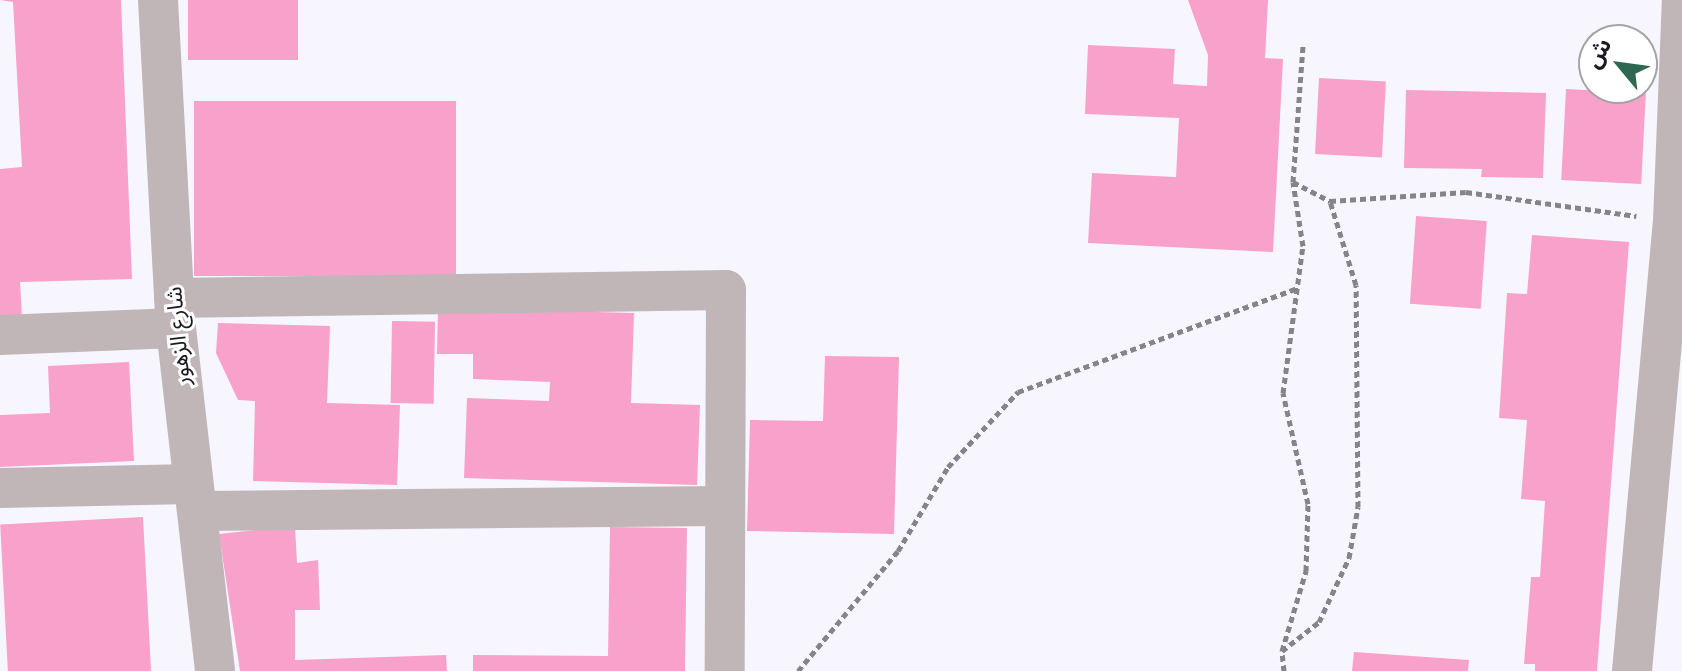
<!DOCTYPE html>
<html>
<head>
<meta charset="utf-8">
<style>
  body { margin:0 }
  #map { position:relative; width:1682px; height:671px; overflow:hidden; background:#f7f6fe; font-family:"Libre Baskerville","Noto Sans Arabic",serif }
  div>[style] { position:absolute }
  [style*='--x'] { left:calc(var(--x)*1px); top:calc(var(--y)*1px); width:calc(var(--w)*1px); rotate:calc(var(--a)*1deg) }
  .building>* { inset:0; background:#f8a1cb; transform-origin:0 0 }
  .path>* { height:5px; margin-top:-2.5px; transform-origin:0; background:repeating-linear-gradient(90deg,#85848c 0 6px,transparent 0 10px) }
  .minor>* { height:40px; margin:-20px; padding:0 20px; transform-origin:20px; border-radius:20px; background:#c0b6b7 }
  span { translate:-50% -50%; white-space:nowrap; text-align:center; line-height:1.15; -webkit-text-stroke:6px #fff; paint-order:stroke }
  .street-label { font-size:22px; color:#1b1a21 }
  .north { position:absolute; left:1578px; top:24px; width:80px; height:80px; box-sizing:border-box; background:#fff; border:2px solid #a4a3a6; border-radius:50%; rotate:299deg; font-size:22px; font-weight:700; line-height:32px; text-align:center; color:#1b1a21 }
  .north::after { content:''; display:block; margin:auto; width:28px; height:36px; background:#2e6852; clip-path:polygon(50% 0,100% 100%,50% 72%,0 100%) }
</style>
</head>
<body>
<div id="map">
  <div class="building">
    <i style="clip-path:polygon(0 0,121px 0,132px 279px,20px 282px,22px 316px,0 316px,0 169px,22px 167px,13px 2px)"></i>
    <i style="left:188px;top:0;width:110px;height:60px"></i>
    <i style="clip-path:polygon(1188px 0,1268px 0,1265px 58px,1283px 59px,1273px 252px,1088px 243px,1092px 173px,1176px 177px,1179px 118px,1085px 114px,1088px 45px,1175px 49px,1173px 84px,1207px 86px,1208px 55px)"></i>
    <i style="left:1319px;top:78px;width:67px;height:76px;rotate:3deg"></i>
    <i style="left:1566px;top:89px;width:80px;height:91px;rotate:3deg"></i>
    <i style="clip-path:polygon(1406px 90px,1546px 93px,1543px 178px,1481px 177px,1482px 169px,1404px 168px)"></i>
    <i style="left:456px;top:101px;width:175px;height:262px;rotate:90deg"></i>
    <i style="left:1416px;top:216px;width:71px;height:88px;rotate:4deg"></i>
    <i style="clip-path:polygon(1532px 235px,1629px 242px,1597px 671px,1535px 671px,1535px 664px,1524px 664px,1531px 577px,1540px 577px,1545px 501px,1521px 499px,1527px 420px,1499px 418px,1507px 293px,1527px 294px)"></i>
    <i style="clip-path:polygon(438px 308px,634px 313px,631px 403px,700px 405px,697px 485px,464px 478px,467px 398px,549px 401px,550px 382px,473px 379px,473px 354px,437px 354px)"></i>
    <i style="left:392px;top:321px;width:43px;height:82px;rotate:1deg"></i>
    <i style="clip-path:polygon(218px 323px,330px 326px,327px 403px,400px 405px,397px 485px,253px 481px,255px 401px,238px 400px,216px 353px)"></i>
    <i style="clip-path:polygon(825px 356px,899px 357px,894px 534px,747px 531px,750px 420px,823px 421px)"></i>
    <i style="clip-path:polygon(129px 362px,134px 461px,0 467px,0 415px,50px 413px,48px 366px)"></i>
    <i style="left:143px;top:517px;width:154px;height:143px;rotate:87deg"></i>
    <i style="clip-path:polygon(295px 526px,297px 563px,318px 560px,320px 610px,295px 610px,295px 660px,446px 655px,447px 671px,240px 671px,219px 534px)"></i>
    <i style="clip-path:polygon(610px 527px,687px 528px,685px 671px,473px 671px,473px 655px,608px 656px)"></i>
    <i style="clip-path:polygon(1354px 652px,1469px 660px,1468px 671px,1352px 671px)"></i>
  </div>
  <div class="path">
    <i style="--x:1293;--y:182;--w:137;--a:-85.8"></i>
    <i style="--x:1282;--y:651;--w:84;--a:-73.3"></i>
    <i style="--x:1306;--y:571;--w:67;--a:-88.3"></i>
    <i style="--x:1308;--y:504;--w:114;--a:-102.7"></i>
    <i style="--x:1283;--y:393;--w:148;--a:-82.3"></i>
    <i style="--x:1303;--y:246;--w:65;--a:-98.9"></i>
    <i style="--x:1293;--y:182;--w:42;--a:27.2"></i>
    <i style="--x:1330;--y:201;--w:136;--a:-3.8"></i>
    <i style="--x:1466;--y:192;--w:172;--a:8"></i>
    <i style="--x:798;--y:671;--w:156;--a:-50.2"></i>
    <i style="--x:898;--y:551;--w:98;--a:-59.2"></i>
    <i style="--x:948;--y:467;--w:103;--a:-47"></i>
    <i style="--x:1018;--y:392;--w:298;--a:-20.4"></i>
    <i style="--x:1284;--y:671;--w:20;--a:-96"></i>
    <i style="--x:1282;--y:651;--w:47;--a:-38.1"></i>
    <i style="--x:1319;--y:622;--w:71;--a:-64.9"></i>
    <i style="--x:1349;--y:558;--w:52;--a:-80"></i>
    <i style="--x:1358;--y:507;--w:222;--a:-90.5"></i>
    <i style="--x:1356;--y:285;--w:88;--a:-107.2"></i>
  </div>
  <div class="minor">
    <i style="--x:158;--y:0;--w:328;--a:86.9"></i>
    <i style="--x:176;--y:328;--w:345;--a:83.5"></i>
    <i style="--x:174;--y:298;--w:552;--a:-0.83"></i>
    <i style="--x:726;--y:290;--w:381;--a:90.2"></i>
    <i style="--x:0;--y:335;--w:176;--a:-2.3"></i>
    <i style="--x:0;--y:488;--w:192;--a:-1.2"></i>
    <i style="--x:198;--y:511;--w:525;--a:-0.55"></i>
    <i style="--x:1632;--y:671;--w:452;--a:-84.8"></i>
    <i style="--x:1673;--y:221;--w:221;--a:-87.7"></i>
  </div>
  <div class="street-label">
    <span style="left:178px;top:336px;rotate:-95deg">شارع الزهور</span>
  </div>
  <div class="north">ش</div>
</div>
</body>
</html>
